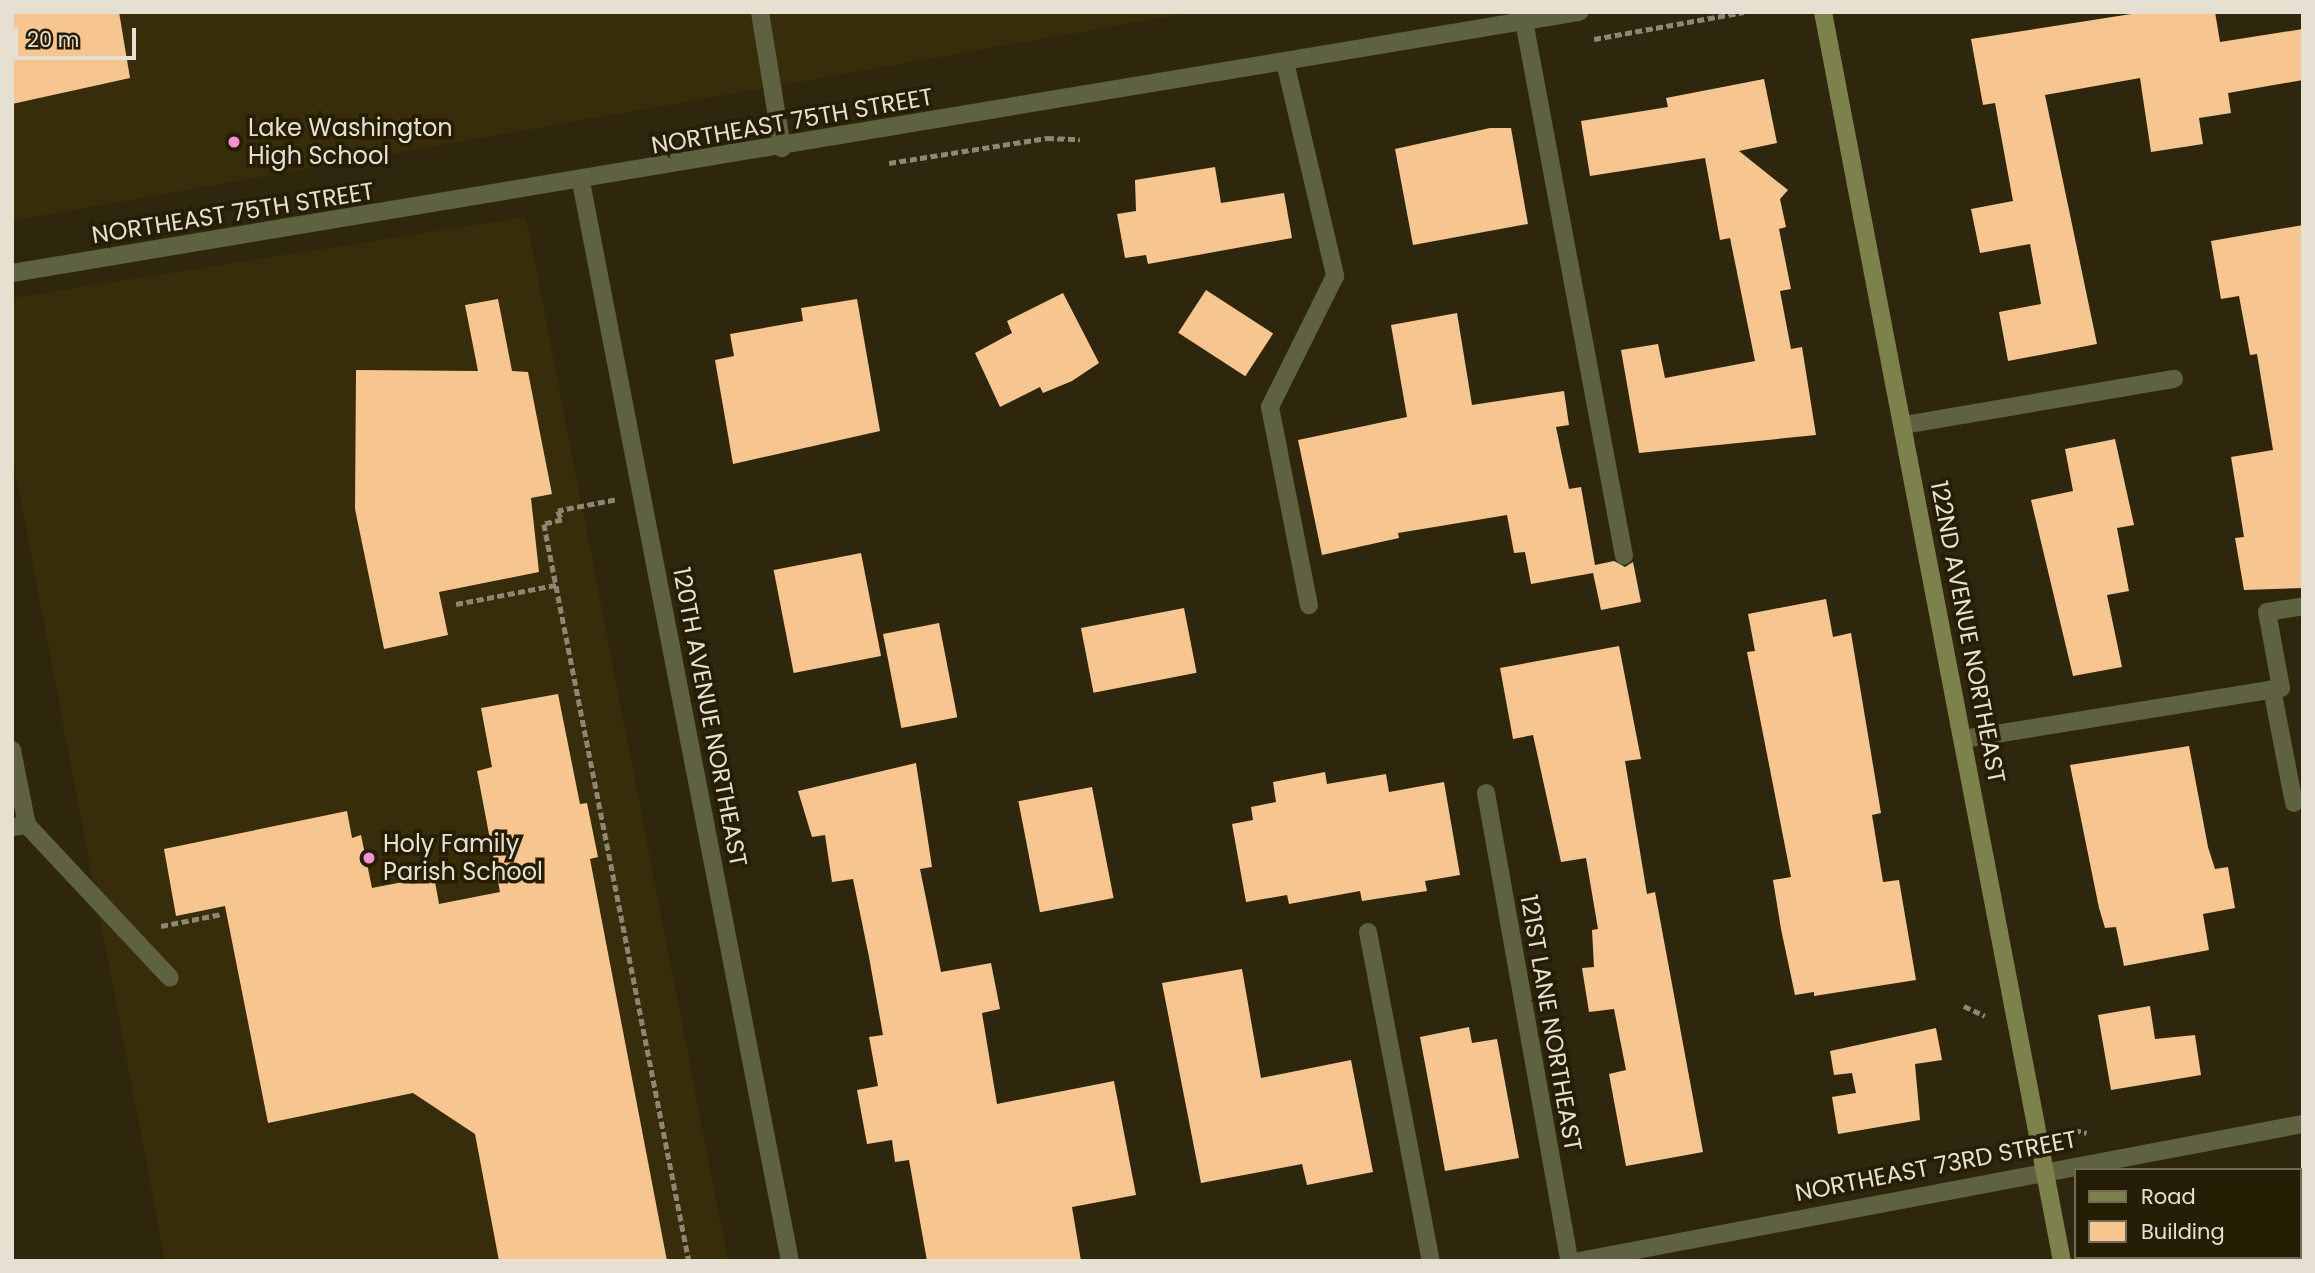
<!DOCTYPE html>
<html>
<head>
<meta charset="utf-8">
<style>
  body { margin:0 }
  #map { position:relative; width:2315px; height:1273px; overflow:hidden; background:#2f270d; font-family:Poppins,sans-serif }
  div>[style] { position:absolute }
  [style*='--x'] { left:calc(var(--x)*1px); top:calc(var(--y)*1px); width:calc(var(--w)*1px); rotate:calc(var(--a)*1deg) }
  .built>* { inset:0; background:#382d0a }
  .building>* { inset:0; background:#f7c690; transform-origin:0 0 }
  .path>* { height:4.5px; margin-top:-2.25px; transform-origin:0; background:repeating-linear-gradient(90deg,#8d8672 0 7px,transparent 0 10.5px) }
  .lane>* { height:18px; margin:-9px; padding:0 9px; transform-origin:9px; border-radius:9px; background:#5e6240 }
  .street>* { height:18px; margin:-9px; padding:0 9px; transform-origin:9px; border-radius:9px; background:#5e6240 }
  .secondary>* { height:18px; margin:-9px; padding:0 9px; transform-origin:9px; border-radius:9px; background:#7d824c }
  .dots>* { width:19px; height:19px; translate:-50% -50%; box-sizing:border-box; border:4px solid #251d04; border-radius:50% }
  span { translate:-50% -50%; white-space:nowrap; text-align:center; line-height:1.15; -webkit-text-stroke:7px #251d04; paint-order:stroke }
  .street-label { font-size:24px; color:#e5e0d1 }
  .poi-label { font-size:24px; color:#e5e0d1 }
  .left { translate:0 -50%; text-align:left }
  .frame { position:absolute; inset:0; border:14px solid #e5e0d1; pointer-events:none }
  .legend { position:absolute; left:2074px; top:1168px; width:228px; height:91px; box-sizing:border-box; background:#251d04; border:2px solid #726b56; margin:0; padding:9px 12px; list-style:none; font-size:21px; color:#e5e0d1 }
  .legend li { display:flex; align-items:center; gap:14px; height:35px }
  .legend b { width:35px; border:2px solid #726b56 }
  .scale { position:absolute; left:14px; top:28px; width:122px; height:32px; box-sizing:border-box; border:4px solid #e5e0d1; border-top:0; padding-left:9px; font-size:21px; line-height:24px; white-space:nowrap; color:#e5e0d1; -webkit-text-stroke:5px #251d04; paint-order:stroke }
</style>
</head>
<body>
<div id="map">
  <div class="built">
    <i style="clip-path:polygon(12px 12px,1194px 12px,12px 221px)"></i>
    <i style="clip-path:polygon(526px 217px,728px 1261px,165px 1261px,12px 455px,12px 298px)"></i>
  </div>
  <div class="building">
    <i style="clip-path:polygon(12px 12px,119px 12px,130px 78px,12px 104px)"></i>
    <i style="clip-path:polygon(2144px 12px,2215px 12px,2220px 42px,2303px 29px,2303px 80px,2228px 93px,2231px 113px,2199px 118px,2203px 144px,2151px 152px,2140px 78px,2045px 95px,2097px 344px,2008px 361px,1999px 312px,2041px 304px,2030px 244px,1980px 253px,1971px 209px,2013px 201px,1995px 103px,1983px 105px,1971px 39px)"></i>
    <i style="clip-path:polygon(1764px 79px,1777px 143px,1739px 151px,1788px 190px,1780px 199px,1786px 227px,1779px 229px,1791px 289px,1780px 291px,1791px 349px,1802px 347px,1816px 435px,1639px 453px,1621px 350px,1658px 344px,1665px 378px,1755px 361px,1730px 238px,1720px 240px,1705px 158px,1590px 176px,1581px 121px,1668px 107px,1666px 98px)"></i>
    <i style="clip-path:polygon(1490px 128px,1511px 128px,1528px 224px,1413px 245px,1395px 149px)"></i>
    <i style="clip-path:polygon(1215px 167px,1221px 203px,1284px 193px,1292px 238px,1148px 264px,1146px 255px,1125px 258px,1117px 214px,1136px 211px,1135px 180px)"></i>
    <i style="clip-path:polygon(2303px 225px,2303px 588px,2244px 590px,2235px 538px,2244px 537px,2231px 457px,2273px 450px,2257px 354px,2250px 355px,2239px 296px,2221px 299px,2211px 241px)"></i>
    <i style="left:1206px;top:290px;width:80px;height:51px;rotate:33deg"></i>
    <i style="clip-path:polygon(1063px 293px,1099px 363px,1072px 381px,1043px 393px,1040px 387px,1000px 407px,975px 353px,1012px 333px,1007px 321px)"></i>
    <i style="clip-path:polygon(498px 299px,512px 371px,528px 372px,552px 494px,531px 498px,539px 572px,439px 592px,448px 635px,384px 649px,355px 509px,356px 370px,478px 371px,465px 305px)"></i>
    <i style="clip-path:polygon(857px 299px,880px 431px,733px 464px,715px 360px,734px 356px,730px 334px,803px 321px,801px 308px)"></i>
    <i style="clip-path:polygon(1457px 313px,1472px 405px,1564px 391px,1569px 425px,1556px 427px,1569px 489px,1581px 487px,1595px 565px,1614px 561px,1625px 567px,1633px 562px,1641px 602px,1601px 610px,1593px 573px,1531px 584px,1525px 552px,1514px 553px,1507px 515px,1398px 533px,1399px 538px,1322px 555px,1298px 440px,1407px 417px,1391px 325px)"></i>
    <i style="clip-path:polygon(2115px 439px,2134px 525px,2117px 528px,2129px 591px,2107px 595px,2122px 667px,2073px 676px,2031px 500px,2073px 491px,2065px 449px)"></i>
    <i style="left:861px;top:553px;width:105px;height:89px;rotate:79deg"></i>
    <i style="clip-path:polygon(1826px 599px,1833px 637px,1851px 633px,1881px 813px,1872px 815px,1883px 882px,1899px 880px,1916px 980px,1814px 996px,1814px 992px,1795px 995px,1781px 929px,1773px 880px,1791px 877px,1747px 652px,1755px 651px,1748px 614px)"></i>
    <i style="left:1184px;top:608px;width:66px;height:105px;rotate:79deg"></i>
    <i style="left:939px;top:623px;width:96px;height:57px;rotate:79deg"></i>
    <i style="clip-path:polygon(1619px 646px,1641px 759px,1625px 761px,1647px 894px,1655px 892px,1703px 1152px,1626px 1166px,1609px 1074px,1626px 1070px,1614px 1009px,1589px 1012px,1582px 968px,1594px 967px,1592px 930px,1598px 929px,1586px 858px,1561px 862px,1533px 735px,1513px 739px,1500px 668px)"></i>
    <i style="clip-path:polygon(558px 694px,580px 804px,587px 803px,598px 857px,590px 859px,667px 1261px,499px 1261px,475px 1134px,413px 1093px,268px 1123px,225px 906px,176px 916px,164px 849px,347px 811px,352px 838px,361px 835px,372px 888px,434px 876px,439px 904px,500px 892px,477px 771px,492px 767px,481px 708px)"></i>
    <i style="clip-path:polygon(2189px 746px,2208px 847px,2215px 869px,2228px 867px,2235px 908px,2203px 914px,2209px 950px,2124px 966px,2116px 927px,2105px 928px,2099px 908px,2070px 765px)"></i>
    <i style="clip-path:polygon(916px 763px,932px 867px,920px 869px,941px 972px,991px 963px,1000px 1009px,982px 1013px,997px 1104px,1114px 1081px,1136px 1195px,1072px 1207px,1081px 1261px,927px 1261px,909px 1160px,895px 1162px,892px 1140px,867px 1144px,857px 1090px,878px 1086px,869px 1037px,883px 1035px,869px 957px,853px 879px,832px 882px,825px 835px,812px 837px,798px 791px)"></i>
    <i style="clip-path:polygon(1325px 772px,1327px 784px,1386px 774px,1389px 792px,1444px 782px,1460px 875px,1425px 881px,1427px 891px,1362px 901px,1360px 891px,1289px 904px,1287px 895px,1246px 902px,1232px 824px,1253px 820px,1251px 807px,1276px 802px,1273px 782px)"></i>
    <i style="left:1092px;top:787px;width:113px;height:75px;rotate:79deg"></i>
    <i style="clip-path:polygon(1242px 969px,1261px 1078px,1351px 1060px,1373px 1172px,1307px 1185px,1302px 1164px,1201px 1183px,1162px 983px)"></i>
    <i style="clip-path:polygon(2150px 1006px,2155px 1039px,2195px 1035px,2201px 1075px,2111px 1090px,2098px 1015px)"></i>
    <i style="clip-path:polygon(1469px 1027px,1472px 1043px,1497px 1039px,1519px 1158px,1445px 1171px,1420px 1037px)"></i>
    <i style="clip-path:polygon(1936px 1028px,1942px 1060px,1915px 1064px,1920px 1120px,1838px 1134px,1832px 1097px,1856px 1093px,1852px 1073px,1834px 1075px,1830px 1051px)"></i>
  </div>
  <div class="path">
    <i style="--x:1594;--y:39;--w:152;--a:-10.2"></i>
    <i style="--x:889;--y:163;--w:160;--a:-9"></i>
    <i style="--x:1047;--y:138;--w:33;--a:2"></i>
    <i style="--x:615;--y:500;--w:58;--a:169.1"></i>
    <i style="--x:558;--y:511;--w:10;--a:66"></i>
    <i style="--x:562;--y:520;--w:18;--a:167"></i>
    <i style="--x:544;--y:524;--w:751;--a:78.87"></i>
    <i style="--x:456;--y:604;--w:102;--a:-10.8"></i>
    <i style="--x:161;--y:926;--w:62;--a:-11.1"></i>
    <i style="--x:1964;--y:1006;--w:23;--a:25"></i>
    <i style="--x:2074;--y:1130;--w:13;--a:13"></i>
  </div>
  <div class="lane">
    <i style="--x:760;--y:12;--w:138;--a:80.8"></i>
    <i style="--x:1524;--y:21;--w:544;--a:79.41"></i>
    <i style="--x:1285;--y:62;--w:220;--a:76.8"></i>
    <i style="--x:1335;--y:276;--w:146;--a:116.4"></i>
    <i style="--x:1270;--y:407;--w:202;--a:78.9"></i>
    <i style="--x:1904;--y:425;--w:274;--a:-9.7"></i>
    <i style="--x:2272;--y:689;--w:116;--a:79.1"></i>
    <i style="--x:1964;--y:739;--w:321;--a:-9.1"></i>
    <i style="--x:2281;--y:688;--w:77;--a:-100.4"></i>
    <i style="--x:2267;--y:612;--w:36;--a:-9"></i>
    <i style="--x:27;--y:825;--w:209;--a:46.9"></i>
    <i style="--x:1368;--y:932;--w:335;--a:79.2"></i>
  </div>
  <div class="street">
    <i style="--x:581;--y:182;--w:1099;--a:79.04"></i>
    <i style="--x:12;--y:273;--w:1589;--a:-9.46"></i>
    <i style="--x:12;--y:750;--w:76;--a:78.7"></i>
    <i style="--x:27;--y:825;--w:15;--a:172"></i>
    <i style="--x:1486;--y:793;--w:475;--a:79.9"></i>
    <i style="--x:1579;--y:1261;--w:737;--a:-10.72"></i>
  </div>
  <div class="secondary">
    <i style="--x:1823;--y:12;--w:1272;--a:79.17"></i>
  </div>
  <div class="dots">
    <i style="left:234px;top:142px;background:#f591d2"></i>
    <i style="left:369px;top:858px;background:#f591d2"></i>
  </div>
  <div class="street-label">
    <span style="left:792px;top:121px;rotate:-10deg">NORTHEAST 75TH STREET</span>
    <span style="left:233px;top:213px;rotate:-9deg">NORTHEAST 75TH STREET</span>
    <span style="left:1968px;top:632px;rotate:79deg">122ND AVENUE NORTHEAST</span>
    <span style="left:710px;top:717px;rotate:79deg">120TH AVENUE NORTHEAST</span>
    <span style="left:1551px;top:1023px;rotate:80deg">121ST LANE NORTHEAST</span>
    <span style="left:1936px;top:1166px;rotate:-11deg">NORTHEAST 73RD STREET</span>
  </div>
  <div class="poi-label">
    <span class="left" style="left:248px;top:142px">Lake Washington<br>High School</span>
    <span class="left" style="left:383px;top:858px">Holy Family<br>Parish School</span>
  </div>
  <div class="frame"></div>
  <ul class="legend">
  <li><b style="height:9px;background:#7d824c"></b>Road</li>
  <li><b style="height:19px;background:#f7c690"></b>Building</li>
  </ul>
  <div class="scale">20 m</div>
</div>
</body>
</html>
